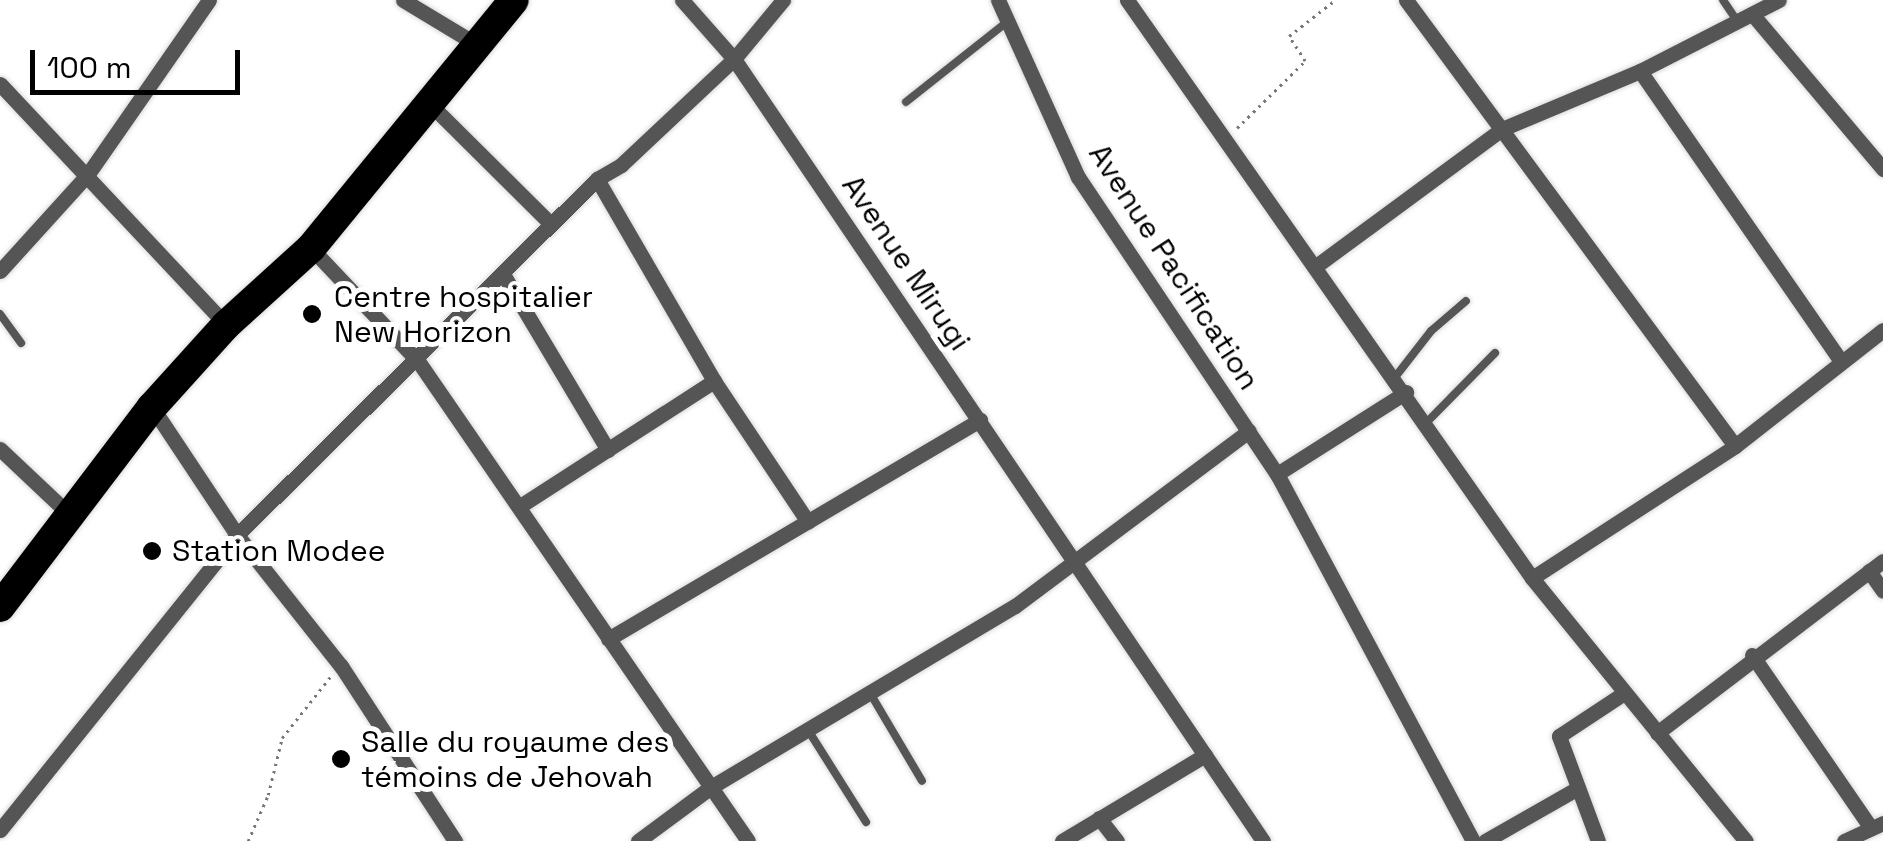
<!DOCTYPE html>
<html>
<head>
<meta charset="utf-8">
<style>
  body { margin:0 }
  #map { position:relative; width:1883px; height:841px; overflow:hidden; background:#fff; font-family:"Space Grotesk",sans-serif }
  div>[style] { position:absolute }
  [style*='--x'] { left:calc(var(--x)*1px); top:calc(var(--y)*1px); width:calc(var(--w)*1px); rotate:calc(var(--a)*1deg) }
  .path>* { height:2.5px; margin-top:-1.25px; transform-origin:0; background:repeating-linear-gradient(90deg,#777 0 2.5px,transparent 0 7.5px) }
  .roads { filter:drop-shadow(0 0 2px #dbdbdb) drop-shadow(0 0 2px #dbdbdb) }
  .lane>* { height:8px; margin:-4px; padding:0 4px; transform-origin:4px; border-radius:4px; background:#555 }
  .street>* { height:15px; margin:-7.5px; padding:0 7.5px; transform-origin:7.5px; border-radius:7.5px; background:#555 }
  .highway>* { height:30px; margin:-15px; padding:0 15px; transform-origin:15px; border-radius:15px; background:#000 }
  .dots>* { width:28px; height:28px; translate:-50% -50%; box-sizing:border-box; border:5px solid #fff; border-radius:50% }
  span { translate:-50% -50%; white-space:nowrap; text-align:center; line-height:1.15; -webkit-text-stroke:10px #fff; paint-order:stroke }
  .street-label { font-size:30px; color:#000 }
  .poi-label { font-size:30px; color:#000 }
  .left { translate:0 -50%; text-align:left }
  .scale { position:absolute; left:30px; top:50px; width:210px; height:45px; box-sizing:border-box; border:5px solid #000; border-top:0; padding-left:12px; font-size:30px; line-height:35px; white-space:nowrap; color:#000; -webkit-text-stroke:8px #fff; paint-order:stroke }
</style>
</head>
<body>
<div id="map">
  <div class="path">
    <i style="--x:1237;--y:128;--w:95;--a:-44.6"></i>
    <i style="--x:1305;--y:61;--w:30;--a:-123"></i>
    <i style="--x:1289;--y:36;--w:58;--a:-38"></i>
    <i style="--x:248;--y:841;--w:50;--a:-66.5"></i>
    <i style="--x:268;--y:795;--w:59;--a:-76.2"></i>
    <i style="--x:282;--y:738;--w:79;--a:-51.7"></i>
  </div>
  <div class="roads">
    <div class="lane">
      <i style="--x:1723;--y:0;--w:27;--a:56"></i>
      <i style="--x:906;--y:102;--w:129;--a:-38.4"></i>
      <i style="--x:0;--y:314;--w:36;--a:54"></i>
      <i style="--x:1396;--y:376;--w:57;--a:-52.1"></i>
      <i style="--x:1431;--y:331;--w:46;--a:-40.6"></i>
      <i style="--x:1427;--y:422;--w:97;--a:-45.4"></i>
      <i style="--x:870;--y:693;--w:102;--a:59.4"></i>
      <i style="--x:808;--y:730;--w:109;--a:57.8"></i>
    </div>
    <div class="street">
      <i style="--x:403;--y:0;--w:85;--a:31.1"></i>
      <i style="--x:682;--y:0;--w:79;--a:48.6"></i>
      <i style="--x:734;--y:59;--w:944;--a:55.92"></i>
      <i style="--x:998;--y:0;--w:194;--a:65.7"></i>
      <i style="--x:1078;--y:177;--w:358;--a:56.2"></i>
      <i style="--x:1277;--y:474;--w:416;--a:61.9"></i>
      <i style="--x:1127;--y:0;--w:706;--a:54.98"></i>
      <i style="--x:1532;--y:578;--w:339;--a:50.9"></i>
      <i style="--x:1406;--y:0;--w:554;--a:53.58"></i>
      <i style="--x:1753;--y:15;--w:202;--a:49.8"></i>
      <i style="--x:1640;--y:71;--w:353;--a:55.3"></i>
      <i style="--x:0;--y:84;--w:330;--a:46.8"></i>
      <i style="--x:429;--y:103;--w:172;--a:44.8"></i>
      <i style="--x:597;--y:179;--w:233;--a:59.9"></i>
      <i style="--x:714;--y:381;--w:169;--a:56.3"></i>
      <i style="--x:311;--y:248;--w:156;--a:46.6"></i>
      <i style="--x:418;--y:361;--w:582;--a:55.49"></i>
      <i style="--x:1316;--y:266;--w:231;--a:-36.4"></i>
      <i style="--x:1502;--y:129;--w:150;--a:-22.8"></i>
      <i style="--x:1640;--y:71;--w:156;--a:-27.1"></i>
      <i style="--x:0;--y:271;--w:131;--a:-47.8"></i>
      <i style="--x:88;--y:174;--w:212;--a:-55.2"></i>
      <i style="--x:503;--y:274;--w:205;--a:59.2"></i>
      <i style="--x:152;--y:407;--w:154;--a:56.4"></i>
      <i style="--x:237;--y:535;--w:167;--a:51.6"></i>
      <i style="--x:341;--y:666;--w:209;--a:56.9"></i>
      <i style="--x:0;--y:449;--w:93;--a:43.3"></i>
      <i style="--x:1277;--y:474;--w:153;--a:-32.4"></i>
      <i style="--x:520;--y:506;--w:231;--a:-32.8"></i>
      <i style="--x:1869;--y:571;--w:24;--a:55"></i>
      <i style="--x:1532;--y:578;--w:242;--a:-33"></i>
      <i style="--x:1735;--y:446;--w:188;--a:-38.1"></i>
      <i style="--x:608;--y:639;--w:432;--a:-30.5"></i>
      <i style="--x:1752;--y:655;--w:210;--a:55.5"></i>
      <i style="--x:1657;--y:733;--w:284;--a:-37.3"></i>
      <i style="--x:1099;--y:818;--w:29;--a:52"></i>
      <i style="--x:0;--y:830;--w:378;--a:-51.2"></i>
      <i style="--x:237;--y:535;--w:506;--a:-44.68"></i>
      <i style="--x:597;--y:179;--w:28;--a:-30"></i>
      <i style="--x:621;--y:165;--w:155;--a:-43.2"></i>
      <i style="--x:734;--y:59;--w:77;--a:-50.3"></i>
      <i style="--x:638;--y:841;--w:91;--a:-36.5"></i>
      <i style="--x:711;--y:787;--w:354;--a:-30.8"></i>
      <i style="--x:1015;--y:606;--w:292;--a:-36.8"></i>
      <i style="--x:1062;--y:841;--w:167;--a:-31"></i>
      <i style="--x:1485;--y:841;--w:107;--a:-29.7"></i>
      <i style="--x:1598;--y:841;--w:112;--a:-110.4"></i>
      <i style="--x:1559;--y:736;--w:74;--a:-33.5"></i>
      <i style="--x:1844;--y:841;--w:43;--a:-24.8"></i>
    </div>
    <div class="highway">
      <i style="--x:0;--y:607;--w:251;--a:-52.8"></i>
      <i style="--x:152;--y:407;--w:110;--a:-47.9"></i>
      <i style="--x:226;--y:325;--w:115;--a:-42.2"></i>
      <i style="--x:311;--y:248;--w:320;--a:-50.7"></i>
    </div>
  </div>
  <div class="dots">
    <i style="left:312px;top:314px;background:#000"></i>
    <i style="left:152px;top:551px;background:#000"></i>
    <i style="left:341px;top:759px;background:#000"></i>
  </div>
  <div class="street-label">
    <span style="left:906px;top:263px;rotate:56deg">Avenue Mirugi</span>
    <span style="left:1174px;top:267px;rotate:57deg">Avenue Pacification</span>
  </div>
  <div class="poi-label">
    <span class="left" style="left:334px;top:314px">Centre hospitalier<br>New Horizon</span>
    <span class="left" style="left:172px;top:551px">Station Modee</span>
    <span class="left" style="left:361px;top:759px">Salle du royaume des<br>témoins de Jehovah</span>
  </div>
  <div class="scale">100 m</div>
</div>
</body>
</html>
